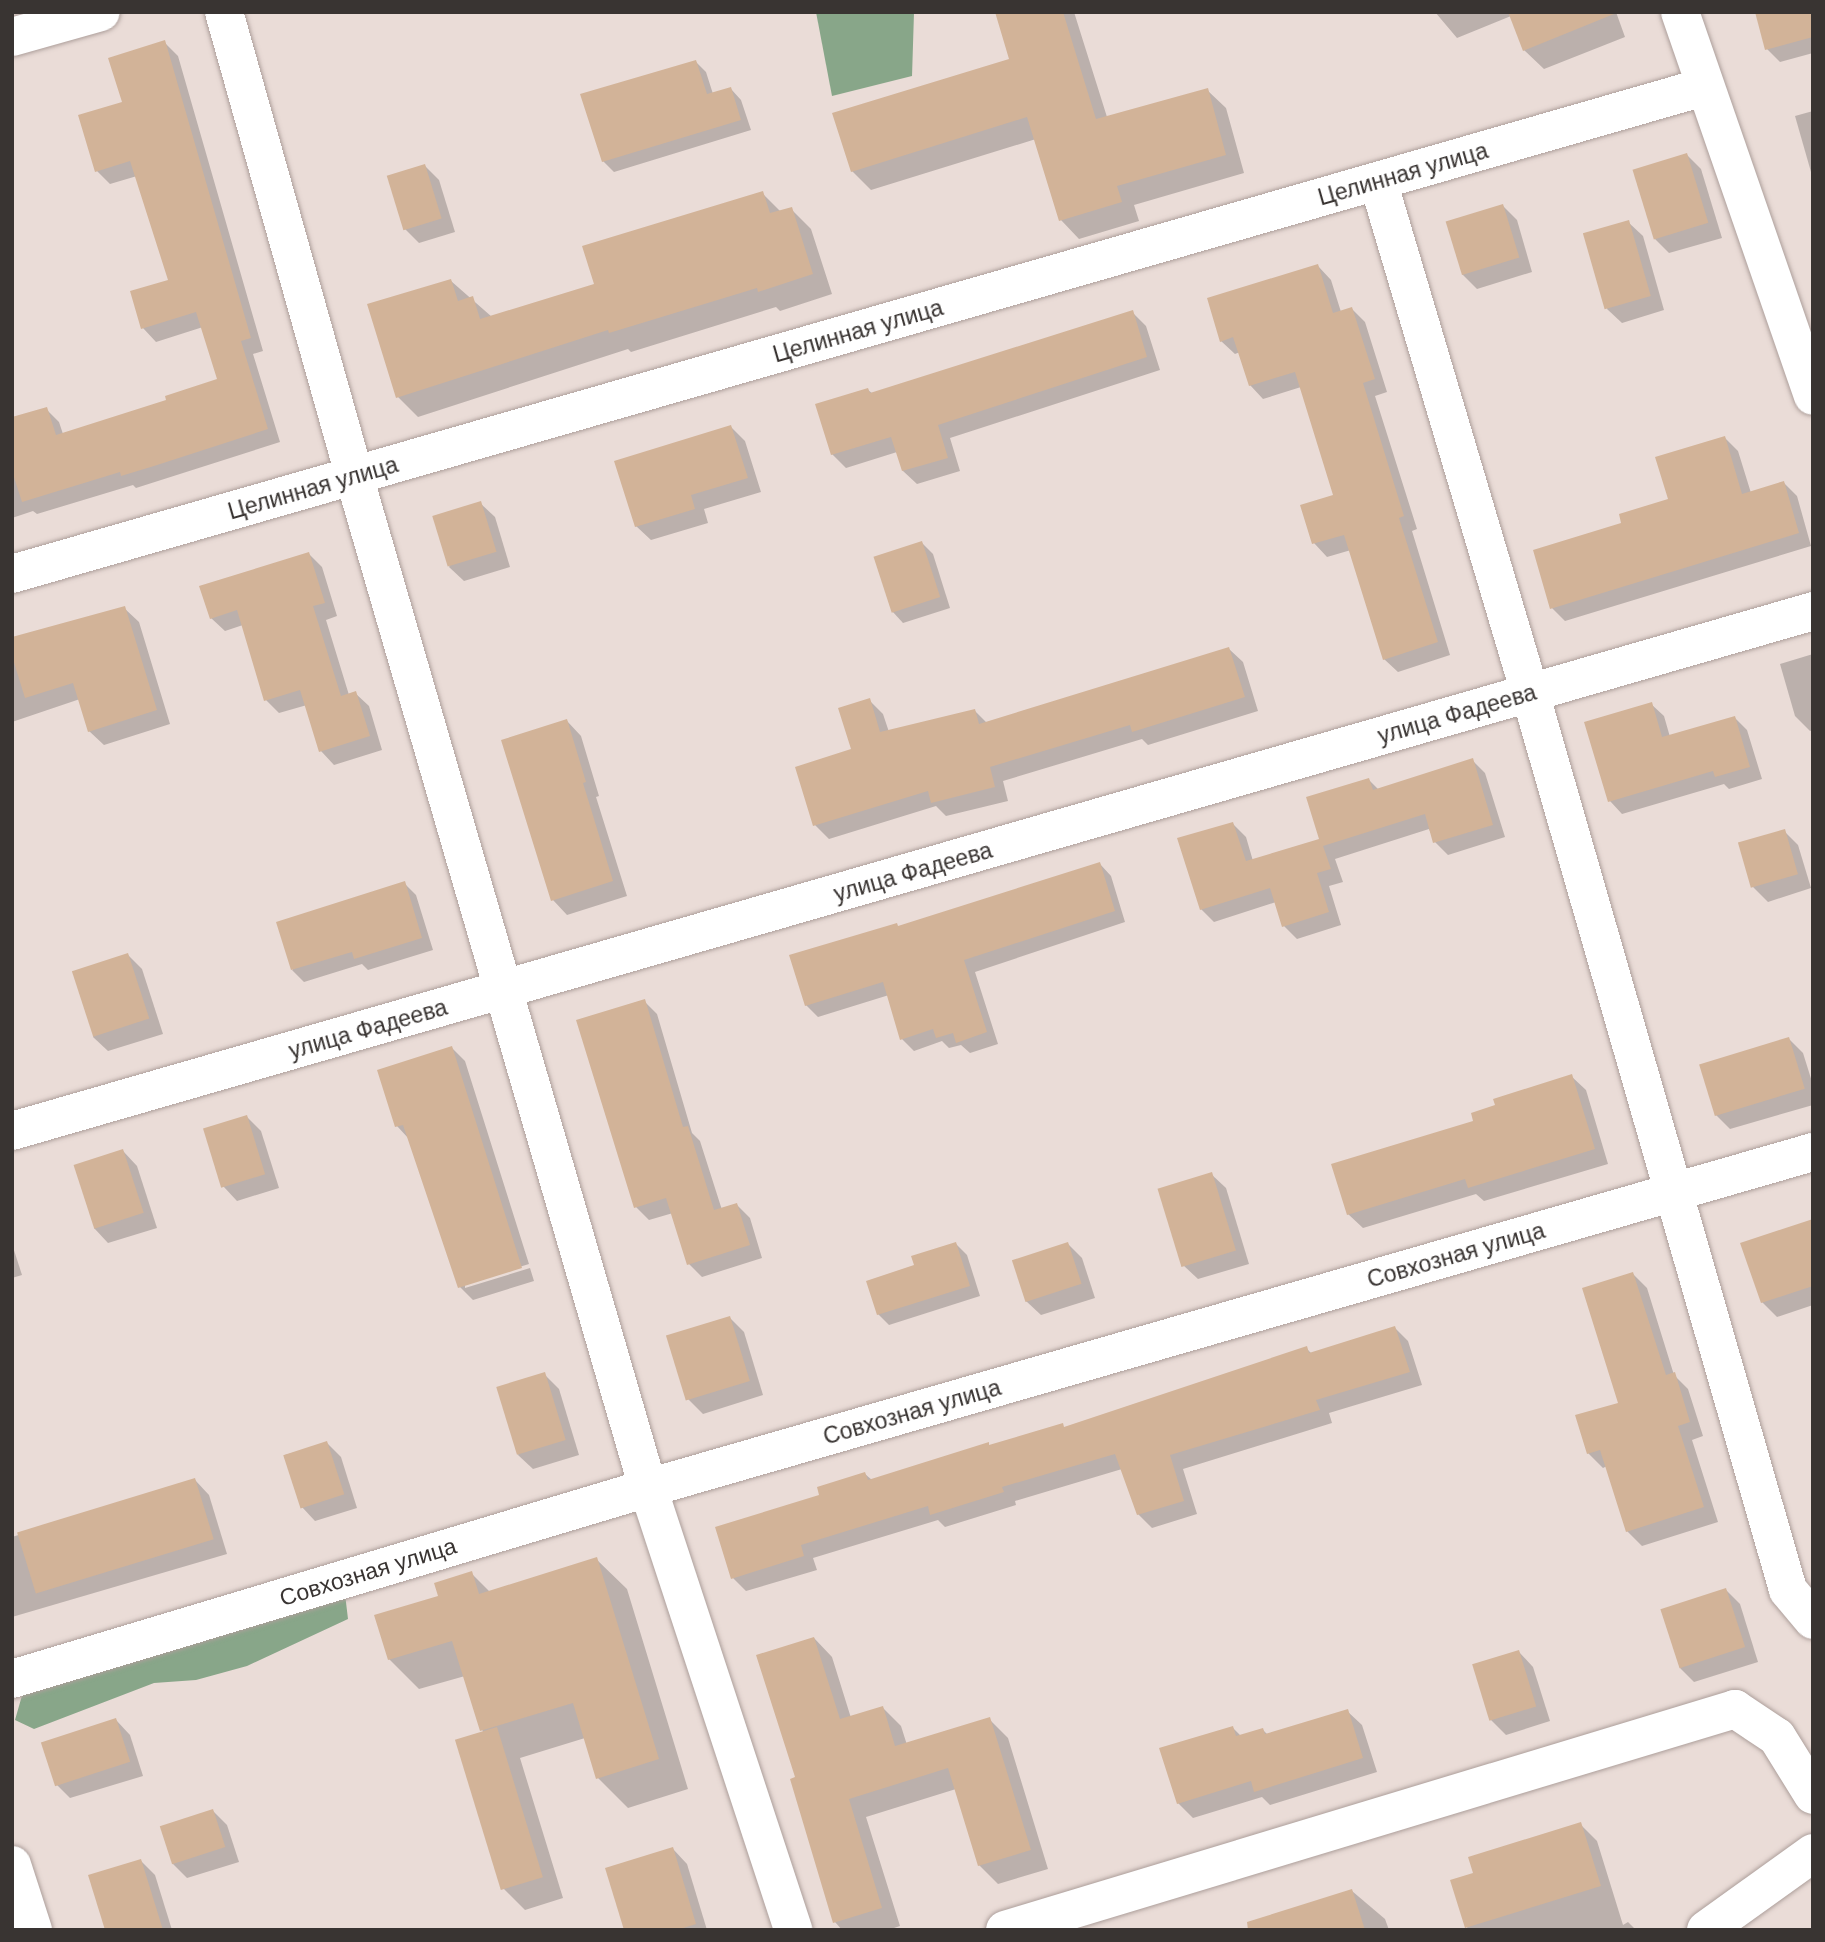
<!DOCTYPE html>
<html>
<head>
<meta charset="utf-8">
<style>
  body { margin:0 }
  #map { position:relative; width:1825px; height:1942px; overflow:hidden; background:#eadcd7; font-family:Helvetica,sans-serif }
  div>[style] { position:absolute }
  [style*='--x'] { left:calc(var(--x)*1px); top:calc(var(--y)*1px); width:calc(var(--w)*1px); rotate:calc(var(--a)*1deg) }
  .forest>* { inset:0; background:#88a689 }
  .shadow>* { inset:0; background:#0003 }
  .building>* { inset:0; background:#d2b398; transform-origin:0 0 }
  .roads { filter:drop-shadow(0 0 2px #ad9f9b) drop-shadow(0 0 2px #ad9f9b) }
  .minor>* { height:38px; margin:-19px; padding:0 19px; transform-origin:19px; border-radius:19px; background:#fff }
  span { translate:-50% -50%; white-space:nowrap; text-align:center; line-height:1.15; -webkit-text-stroke:5px #fff; paint-order:stroke }
  .street-label { font-size:23px; color:#393432 }
  .frame { position:absolute; inset:0; border:14px solid #393432; pointer-events:none }
</style>
</head>
<body>
<div id="map">
  <div class="forest">
    <i style="clip-path:polygon(816px 12px,914px 12px,912px 76px,832px 96px)"></i>
    <i style="clip-path:polygon(345px 1594px,348px 1619px,247px 1666px,196px 1680px,154px 1683px,34px 1729px,15px 1720px,23px 1692px)"></i>
  </div>
  <div class="shadow">
    <i style="clip-path:polygon(997px 12px,1074px 12px,1107px 117px,1207px 90px,1226px 108px,1244px 173px,1134px 205px,1139px 221px,1079px 239px,1061px 220px,1036px 139px,871px 190px,852px 171px,1011px 60px)"></i>
    <i style="clip-path:polygon(1435px 12px,1616px 12px,1625px 37px,1544px 69px,1524px 50px,1511px 16px,1457px 38px)"></i>
    <i style="clip-path:polygon(1813px 12px,1813px 53px,1780px 62px,1767px 49px)"></i>
    <i style="clip-path:polygon(164px 42px,178px 56px,263px 351px,253px 354px,280px 442px,136px 488px,133px 485px,37px 514px,33px 511px,12px 518px,12px 419px,46px 409px,59px 422px,63px 434px,168px 401px,219px 380px,203px 327px,156px 342px,143px 328px,170px 281px,137px 176px,110px 184px,97px 171px,124px 103px)"></i>
    <i style="clip-path:polygon(696px 62px,706px 72px,713px 94px,731px 89px,741px 100px,751px 130px,614px 172px,603px 161px)"></i>
    <i style="clip-path:polygon(1813px 111px,1813px 179px,1795px 116px)"></i>
    <i style="clip-path:polygon(1687px 155px,1701px 169px,1722px 238px,1669px 253px,1655px 239px,1634px 170px)"></i>
    <i style="clip-path:polygon(425px 166px,439px 180px,455px 232px,419px 243px,405px 229px)"></i>
    <i style="clip-path:polygon(762px 193px,781px 212px,791px 209px,811px 229px,832px 294px,780px 311px,776px 307px,631px 352px,628px 349px,418px 417px,398px 397px,451px 281px,492px 317px,596px 285px)"></i>
    <i style="clip-path:polygon(1503px 206px,1517px 220px,1532px 272px,1477px 289px,1462px 274px)"></i>
    <i style="clip-path:polygon(1628px 222px,1643px 236px,1664px 310px,1622px 323px,1607px 309px)"></i>
    <i style="clip-path:polygon(1318px 266px,1331px 280px,1341px 312px,1352px 309px,1365px 322px,1387px 392px,1375px 396px,1417px 529px,1412px 531px,1450px 655px,1398px 672px,1384px 659px,1351px 550px,1327px 557px,1314px 543px,1335px 496px,1301px 387px,1263px 399px,1250px 385px,1240px 352px,1235px 354px,1221px 341px)"></i>
    <i style="clip-path:polygon(1132px 312px,1146px 326px,1160px 370px,950px 438px,960px 471px,917px 484px,903px 471px,897px 452px,846px 468px,832px 454px,868px 390px,873px 394px)"></i>
    <i style="clip-path:polygon(731px 427px,745px 441px,761px 492px,704px 509px,708px 523px,651px 540px,636px 526px)"></i>
    <i style="clip-path:polygon(1725px 438px,1738px 451px,1751px 493px,1784px 483px,1797px 496px,1811px 546px,1565px 621px,1552px 608px,1670px 501px)"></i>
    <i style="clip-path:polygon(480px 503px,495px 517px,510px 567px,464px 581px,449px 567px)"></i>
    <i style="clip-path:polygon(922px 543px,933px 554px,950px 608px,903px 623px,892px 611px)"></i>
    <i style="clip-path:polygon(309px 554px,322px 567px,337px 616px,326px 620px,349px 695px,355px 693px,369px 706px,382px 750px,334px 765px,321px 751px,307px 705px,279px 713px,266px 700px,243px 625px,225px 631px,211px 618px)"></i>
    <i style="clip-path:polygon(124px 608px,139px 622px,170px 724px,104px 745px,89px 731px,80px 699px,12px 722px,12px 640px)"></i>
    <i style="clip-path:polygon(1229px 649px,1243px 662px,1258px 711px,1148px 745px,1142px 739px,1003px 781px,1008px 801px,946px 816px,936px 806px,829px 839px,815px 825px,853px 751px,869px 700px,883px 714px,889px 732px,974px 710px,987px 723px)"></i>
    <i style="clip-path:polygon(1813px 654px,1813px 730px,1810px 731px,1795px 716px,1780px 664px)"></i>
    <i style="clip-path:polygon(1651px 704px,1664px 716px,1670px 737px,1735px 718px,1747px 730px,1762px 779px,1729px 789px,1724px 784px,1622px 814px,1610px 801px)"></i>
    <i style="clip-path:polygon(567px 721px,581px 736px,599px 796px,596px 797px,627px 896px,567px 915px,553px 900px)"></i>
    <i style="clip-path:polygon(1472px 760px,1485px 773px,1505px 837px,1448px 855px,1435px 842px,1429px 829px,1335px 859px,1343px 882px,1329px 886px,1341px 925px,1297px 939px,1284px 926px,1276px 902px,1214px 922px,1201px 909px,1233px 824px,1246px 837px,1253px 861px,1321px 840px,1369px 780px,1379px 790px)"></i>
    <i style="clip-path:polygon(1784px 831px,1798px 845px,1811px 888px,1768px 902px,1753px 887px)"></i>
    <i style="clip-path:polygon(1100px 864px,1111px 876px,1125px 922px,975px 972px,998px 1044px,970px 1053px,961px 1045px,949px 1048px,942px 1041px,914px 1051px,902px 1039px,889px 995px,818px 1017px,806px 1005px,899px 927px)"></i>
    <i style="clip-path:polygon(404px 883px,416px 895px,433px 950px,368px 970px,362px 964px,304px 982px,292px 970px)"></i>
    <i style="clip-path:polygon(128px 955px,142px 969px,163px 1034px,108px 1051px,93px 1037px)"></i>
    <i style="clip-path:polygon(644px 1001px,657px 1014px,692px 1133px,700px 1141px,722px 1210px,737px 1205px,750px 1218px,762px 1258px,702px 1277px,689px 1264px,673px 1213px,649px 1220px,636px 1207px)"></i>
    <i style="clip-path:polygon(1789px 1039px,1803px 1053px,1813px 1085px,1813px 1105px,1730px 1129px,1716px 1115px)"></i>
    <i style="clip-path:polygon(452px 1048px,465px 1061px,529px 1264px,465px 1284px,465px 1288px,530px 1268px,534px 1281px,473px 1300px,460px 1287px,409px 1139px,397px 1126px)"></i>
    <i style="clip-path:polygon(1571px 1076px,1586px 1090px,1608px 1164px,1484px 1201px,1476px 1194px,1363px 1228px,1348px 1214px,1475px 1122px)"></i>
    <i style="clip-path:polygon(247px 1117px,261px 1131px,279px 1188px,237px 1201px,223px 1186px)"></i>
    <i style="clip-path:polygon(123px 1151px,137px 1166px,157px 1228px,108px 1243px,94px 1228px)"></i>
    <i style="clip-path:polygon(1211px 1174px,1226px 1188px,1249px 1264px,1198px 1279px,1183px 1265px)"></i>
    <i style="clip-path:polygon(1813px 1228px,1813px 1305px,1777px 1317px,1762px 1302px)"></i>
    <i style="clip-path:polygon(12px 1244px,22px 1275px,12px 1278px)"></i>
    <i style="clip-path:polygon(956px 1244px,967px 1255px,980px 1296px,889px 1325px,878px 1314px,916px 1266px)"></i>
    <i style="clip-path:polygon(1068px 1244px,1082px 1258px,1095px 1298px,1041px 1315px,1026px 1301px)"></i>
    <i style="clip-path:polygon(1633px 1274px,1647px 1288px,1674px 1375px,1688px 1389px,1703px 1436px,1692px 1440px,1718px 1522px,1642px 1546px,1627px 1531px,1607px 1466px,1603px 1468px,1588px 1453px,1620px 1404px)"></i>
    <i style="clip-path:polygon(730px 1318px,744px 1332px,763px 1395px,703px 1414px,688px 1399px)"></i>
    <i style="clip-path:polygon(1395px 1328px,1408px 1341px,1422px 1385px,1329px 1413px,1332px 1423px,1183px 1469px,1197px 1514px,1152px 1528px,1138px 1514px,1122px 1469px,1015px 1501px,1016px 1505px,945px 1527px,938px 1520px,813px 1558px,817px 1570px,746px 1591px,733px 1578px,822px 1496px,865px 1474px,872px 1480px,1065px 1428px,1306px 1348px,1312px 1354px)"></i>
    <i style="clip-path:polygon(544px 1374px,559px 1389px,579px 1455px,533px 1469px,518px 1455px)"></i>
    <i style="clip-path:polygon(327px 1443px,341px 1457px,357px 1508px,315px 1521px,301px 1506px,285px 1455px)"></i>
    <i style="clip-path:polygon(195px 1480px,209px 1495px,227px 1554px,12px 1617px,12px 1537px)"></i>
    <i style="clip-path:polygon(596px 1559px,627px 1589px,688px 1789px,628px 1808px,598px 1778px,585px 1738px,520px 1758px,563px 1898px,525px 1910px,503px 1888px,483px 1732px,465px 1676px,419px 1689px,389px 1659px,440px 1598px,471px 1573px,490px 1592px)"></i>
    <i style="clip-path:polygon(1726px 1590px,1740px 1604px,1758px 1662px,1694px 1682px,1680px 1668px)"></i>
    <i style="clip-path:polygon(814px 1638px,832px 1657px,851px 1718px,883px 1708px,901px 1726px,907px 1745px,989px 1719px,1008px 1738px,1048px 1869px,998px 1884px,979px 1865px,956px 1789px,866px 1817px,900px 1926px,888px 1930px,842px 1930px,835px 1922px,797px 1778px)"></i>
    <i style="clip-path:polygon(1519px 1652px,1533px 1667px,1550px 1721px,1506px 1735px,1491px 1720px)"></i>
    <i style="clip-path:polygon(1347px 1711px,1362px 1725px,1377px 1772px,1270px 1805px,1262px 1797px,1193px 1818px,1178px 1803px,1232px 1727px,1241px 1736px,1263px 1730px,1268px 1735px)"></i>
    <i style="clip-path:polygon(116px 1720px,130px 1735px,143px 1776px,70px 1798px,56px 1784px)"></i>
    <i style="clip-path:polygon(213px 1811px,227px 1825px,239px 1862px,187px 1878px,172px 1863px)"></i>
    <i style="clip-path:polygon(1580px 1824px,1597px 1841px,1623px 1925px,1628px 1922px,1636px 1930px,1468px 1930px,1452px 1881px,1475px 1874px)"></i>
    <i style="clip-path:polygon(673px 1849px,687px 1864px,707px 1930px,626px 1930px)"></i>
    <i style="clip-path:polygon(141px 1861px,155px 1875px,172px 1930px,107px 1930px)"></i>
    <i style="clip-path:polygon(1352px 1891px,1385px 1919px,1389px 1930px,1293px 1930px)"></i>
  </div>
  <div class="building">
    <i style="clip-path:polygon(995px 12px,1063px 12px,1096px 119px,1208px 88px,1226px 155px,1117px 186px,1122px 202px,1059px 221px,1027px 117px,851px 172px,832px 113px,1009px 59px)"></i>
    <i style="clip-path:polygon(1508px 12px,1614px 12px,1614px 14px,1523px 51px)"></i>
    <i style="clip-path:polygon(1755px 12px,1813px 12px,1813px 37px,1765px 50px)"></i>
    <i style="clip-path:polygon(165px 40px,251px 338px,241px 341px,268px 429px,154px 466px,121px 476px,120px 472px,22px 502px,12px 471px,12px 417px,47px 407px,56px 435px,166px 400px,165px 396px,217px 379px,196px 312px,141px 329px,130px 291px,168px 280px,130px 161px,95px 172px,78px 115px,122px 102px,108px 58px)"></i>
    <i style="clip-path:polygon(696px 60px,707px 94px,731px 87px,741px 120px,602px 162px,580px 94px)"></i>
    <i style="left:1687px;top:153px;width:73px;height:57px;rotate:73deg"></i>
    <i style="left:425px;top:164px;width:57px;height:40px;rotate:73deg"></i>
    <i style="clip-path:polygon(763px 191px,770px 213px,792px 207px,813px 274px,758px 292px,757px 288px,609px 333px,608px 330px,396px 398px,367px 304px,451px 279px,458px 301px,473px 296px,480px 319px,594px 284px,582px 246px)"></i>
    <i style="left:1503px;top:204px;width:56px;height:60px;rotate:73deg"></i>
    <i style="left:1629px;top:220px;width:79px;height:48px;rotate:74deg"></i>
    <i style="clip-path:polygon(1318px 264px,1333px 313px,1352px 307px,1375px 379px,1363px 383px,1404px 516px,1399px 518px,1438px 642px,1383px 660px,1344px 535px,1312px 544px,1300px 505px,1333px 495px,1295px 372px,1249px 386px,1233px 337px,1220px 342px,1207px 298px)"></i>
    <i style="clip-path:polygon(1133px 310px,1147px 357px,938px 425px,948px 458px,902px 471px,891px 437px,831px 455px,815px 404px,868px 388px,870px 393px)"></i>
    <i style="clip-path:polygon(731px 425px,748px 478px,691px 495px,695px 509px,635px 527px,614px 461px)"></i>
    <i style="clip-path:polygon(1725px 436px,1742px 494px,1784px 481px,1799px 533px,1550px 609px,1533px 550px,1621px 523px,1619px 514px,1668px 499px,1655px 457px)"></i>
    <i style="left:481px;top:501px;width:53px;height:51px;rotate:73deg"></i>
    <i style="left:922px;top:541px;width:59px;height:51px;rotate:72deg"></i>
    <i style="clip-path:polygon(309px 552px,325px 603px,313px 606px,341px 696px,356px 691px,370px 736px,319px 752px,300px 690px,264px 701px,237px 610px,210px 619px,199px 586px)"></i>
    <i style="clip-path:polygon(125px 606px,157px 710px,88px 732px,73px 683px,25px 698px,12px 656px,12px 637px)"></i>
    <i style="clip-path:polygon(1229px 647px,1245px 697px,1132px 732px,1130px 725px,990px 767px,995px 787px,931px 803px,928px 791px,813px 826px,795px 767px,851px 749px,838px 708px,870px 698px,880px 732px,975px 709px,979px 724px)"></i>
    <i style="clip-path:polygon(1652px 702px,1662px 737px,1735px 716px,1750px 767px,1715px 777px,1713px 771px,1608px 802px,1584px 722px)"></i>
    <i style="clip-path:polygon(567px 719px,586px 782px,583px 783px,613px 881px,551px 901px,501px 740px)"></i>
    <i style="clip-path:polygon(1473px 758px,1493px 825px,1433px 843px,1425px 814px,1323px 846px,1331px 869px,1317px 873px,1329px 912px,1282px 927px,1270px 888px,1200px 910px,1177px 838px,1233px 822px,1246px 861px,1319px 839px,1306px 797px,1369px 778px,1373px 790px)"></i>
    <i style="left:1785px;top:829px;width:47px;height:49px;rotate:74deg"></i>
    <i style="clip-path:polygon(1100px 862px,1115px 911px,964px 960px,987px 1032px,956px 1043px,953px 1033px,936px 1038px,933px 1029px,900px 1040px,883px 982px,805px 1006px,789px 955px,897px 923px,898px 926px)"></i>
    <i style="clip-path:polygon(405px 881px,422px 938px,354px 959px,352px 952px,291px 970px,276px 922px)"></i>
    <i style="left:128px;top:953px;width:69px;height:59px;rotate:72deg"></i>
    <i style="clip-path:polygon(645px 999px,683px 1127px,688px 1126px,714px 1210px,737px 1203px,750px 1245px,687px 1265px,666px 1198px,634px 1208px,576px 1020px)"></i>
    <i style="left:1789px;top:1037px;width:54px;height:94px;rotate:73deg"></i>
    <i style="clip-path:polygon(452px 1046px,522px 1268px,458px 1288px,403px 1125px,395px 1127px,377px 1070px)"></i>
    <i style="clip-path:polygon(1572px 1074px,1595px 1149px,1468px 1188px,1465px 1179px,1347px 1215px,1331px 1164px,1473px 1121px,1471px 1113px,1495px 1105px,1493px 1099px)"></i>
    <i style="left:247px;top:1115px;width:62px;height:46px;rotate:73deg"></i>
    <i style="left:123px;top:1149px;width:67px;height:52px;rotate:72deg"></i>
    <i style="left:1212px;top:1172px;width:82px;height:57px;rotate:73deg"></i>
    <i style="clip-path:polygon(1813px 1219px,1813px 1286px,1761px 1303px,1740px 1243px)"></i>
    <i style="clip-path:polygon(956px 1242px,970px 1286px,877px 1315px,866px 1281px,914px 1265px,911px 1256px)"></i>
    <i style="left:1068px;top:1242px;width:44px;height:59px;rotate:72deg"></i>
    <i style="clip-path:polygon(1633px 1272px,1666px 1375px,1675px 1372px,1690px 1422px,1678px 1426px,1704px 1507px,1626px 1532px,1600px 1450px,1587px 1454px,1575px 1415px,1618px 1403px,1582px 1288px)"></i>
    <i style="left:730px;top:1316px;width:68px;height:67px;rotate:73deg"></i>
    <i style="clip-path:polygon(1395px 1326px,1410px 1372px,1316px 1400px,1320px 1410px,1170px 1455px,1184px 1501px,1137px 1515px,1115px 1454px,1002px 1487px,1004px 1492px,930px 1515px,928px 1506px,801px 1545px,804px 1556px,731px 1579px,715px 1527px,819px 1495px,817px 1487px,865px 1472px,868px 1480px,989px 1442px,989px 1445px,1063px 1423px,1064px 1427px,1307px 1346px,1309px 1353px)"></i>
    <i style="left:545px;top:1372px;width:71px;height:51px;rotate:73deg"></i>
    <i style="left:327px;top:1441px;width:56px;height:46px;rotate:72deg"></i>
    <i style="left:195px;top:1478px;width:64px;height:186px;rotate:73deg"></i>
    <i style="clip-path:polygon(597px 1557px,659px 1759px,596px 1779px,573px 1703px,480px 1731px,452px 1641px,388px 1660px,374px 1615px,438px 1596px,434px 1583px,472px 1571px,479px 1594px)"></i>
    <i style="left:1726px;top:1588px;width:62px;height:69px;rotate:72deg"></i>
    <i style="clip-path:polygon(814px 1637px,840px 1719px,883px 1706px,895px 1746px,990px 1717px,1031px 1850px,978px 1866px,948px 1768px,849px 1799px,882px 1908px,833px 1923px,790px 1779px,795px 1777px,756px 1655px)"></i>
    <i style="left:1519px;top:1650px;width:59px;height:49px;rotate:73deg"></i>
    <i style="clip-path:polygon(1348px 1709px,1363px 1758px,1254px 1792px,1251px 1781px,1177px 1804px,1159px 1748px,1233px 1726px,1236px 1736px,1263px 1728px,1265px 1734px)"></i>
    <i style="left:116px;top:1718px;width:46px;height:79px;rotate:72deg"></i>
    <i style="left:497px;top:1727px;width:157px;height:44px;rotate:73deg"></i>
    <i style="left:213px;top:1809px;width:40px;height:56px;rotate:72deg"></i>
    <i style="clip-path:polygon(1581px 1822px,1601px 1886px,1465px 1928px,1450px 1880px,1473px 1873px,1468px 1857px)"></i>
    <i style="clip-path:polygon(673px 1847px,696px 1924px,677px 1930px,624px 1930px,605px 1868px)"></i>
    <i style="clip-path:polygon(141px 1859px,163px 1930px,105px 1930px,88px 1875px)"></i>
    <i style="clip-path:polygon(1352px 1889px,1365px 1930px,1248px 1930px,1247px 1922px)"></i>
  </div>
  <div class="roads">
    <div class="minor">
      <i style="--x:224;--y:12;--w:482;--a:74.3"></i>
      <i style="--x:354;--y:476;--w:1054;--a:73.8"></i>
      <i style="--x:648;--y:1488;--w:465;--a:71.8"></i>
      <i style="--x:1680;--y:12;--w:406;--a:70.9"></i>
      <i style="--x:12;--y:37;--w:92;--a:-15.7"></i>
      <i style="--x:1378;--y:181;--w:534;--a:73.47"></i>
      <i style="--x:1530;--y:693;--w:933;--a:73.95"></i>
      <i style="--x:1788;--y:1590;--w:39;--a:50"></i>
      <i style="--x:12;--y:574;--w:1761;--a:-16.06"></i>
      <i style="--x:12;--y:1131;--w:1875;--a:-16.1"></i>
      <i style="--x:12;--y:1679;--w:664;--a:-16.72"></i>
      <i style="--x:648;--y:1488;--w:1212;--a:-16.09"></i>
      <i style="--x:12;--y:1865;--w:68;--a:72.1"></i>
      <i style="--x:1005;--y:1930;--w:763;--a:-16.84"></i>
      <i style="--x:1735;--y:1709;--w:50;--a:33.7"></i>
      <i style="--x:1777;--y:1737;--w:68;--a:58.2"></i>
      <i style="--x:1706;--y:1930;--w:132;--a:-35.7"></i>
    </div>
  </div>
  <div class="street-label">
    <span style="left:1403px;top:174px;rotate:-16deg">Целинная улица</span>
    <span style="left:858px;top:331px;rotate:-16deg">Целинная улица</span>
    <span style="left:313px;top:488px;rotate:-16deg">Целинная улица</span>
    <span style="left:1457px;top:714px;rotate:-16deg">улица Фадеева</span>
    <span style="left:913px;top:872px;rotate:-16deg">улица Фадеева</span>
    <span style="left:368px;top:1029px;rotate:-16deg">улица Фадеева</span>
    <span style="left:1456px;top:1255px;rotate:-16deg">Совхозная улица</span>
    <span style="left:912px;top:1412px;rotate:-16deg">Совхозная улица</span>
    <span style="left:368px;top:1572px;rotate:-17deg">Совхозная улица</span>
  </div>
  <div class="frame"></div>
</div>
</body>
</html>
